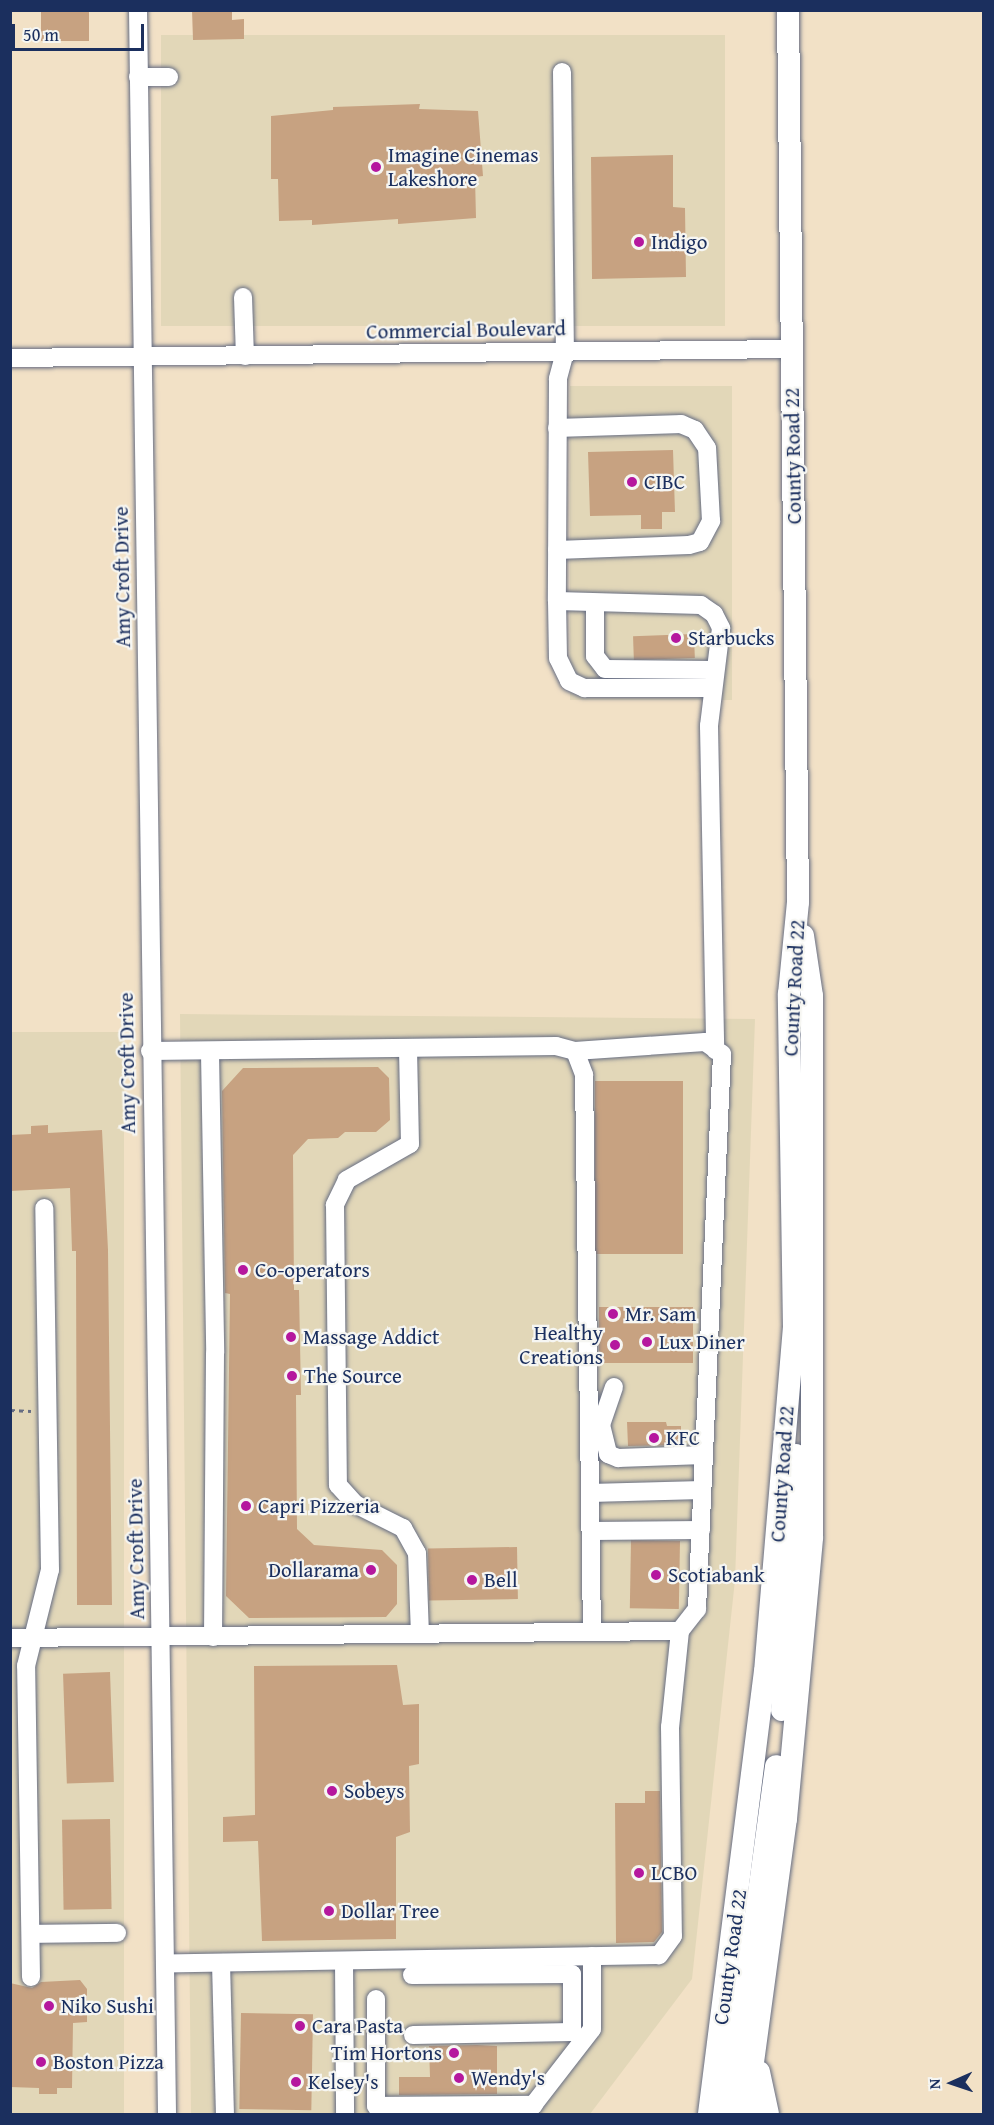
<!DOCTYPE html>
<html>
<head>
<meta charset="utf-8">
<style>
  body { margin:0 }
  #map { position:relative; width:994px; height:2125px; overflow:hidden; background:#f2e1c6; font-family:"Gentium Book Plus",serif }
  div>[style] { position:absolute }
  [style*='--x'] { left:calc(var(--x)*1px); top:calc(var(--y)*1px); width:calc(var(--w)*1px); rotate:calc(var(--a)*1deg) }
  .built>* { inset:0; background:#e2d7b8; transform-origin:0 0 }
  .building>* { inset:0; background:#c7a281; transform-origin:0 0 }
  .path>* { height:3px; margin-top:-1.5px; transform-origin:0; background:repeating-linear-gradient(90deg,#666d82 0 4.5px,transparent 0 9px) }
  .roads { filter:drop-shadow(0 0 2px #666d82) drop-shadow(0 0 2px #666d82) }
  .minor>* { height:18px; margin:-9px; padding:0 9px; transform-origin:9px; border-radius:9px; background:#fff }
  .major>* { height:22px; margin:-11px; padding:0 11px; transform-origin:11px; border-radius:11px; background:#fff }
  .dots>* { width:16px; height:16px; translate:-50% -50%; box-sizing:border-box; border:3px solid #f6f6f2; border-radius:50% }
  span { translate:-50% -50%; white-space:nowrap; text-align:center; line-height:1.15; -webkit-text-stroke:4.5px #f6f6f2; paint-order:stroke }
  .poi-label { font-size:21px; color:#1b2f5e }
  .left { translate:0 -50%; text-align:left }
  .right { translate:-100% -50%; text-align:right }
  .street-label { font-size:21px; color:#1b2f5e }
  .frame { position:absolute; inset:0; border:12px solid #1b2f5e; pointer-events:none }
  .north { position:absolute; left:922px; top:2053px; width:60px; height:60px; -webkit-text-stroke:4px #f6f6f2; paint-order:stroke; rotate:267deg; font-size:16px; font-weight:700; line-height:24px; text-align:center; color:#1b2f5e }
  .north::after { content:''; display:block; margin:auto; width:21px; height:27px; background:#1b2f5e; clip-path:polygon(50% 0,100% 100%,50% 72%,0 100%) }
  .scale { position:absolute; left:12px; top:24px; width:132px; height:27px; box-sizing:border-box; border:3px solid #1b2f5e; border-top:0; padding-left:8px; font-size:18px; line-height:21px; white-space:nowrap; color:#1b2f5e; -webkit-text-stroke:4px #f6f6f2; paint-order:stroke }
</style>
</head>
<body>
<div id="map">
  <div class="built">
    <i style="left:725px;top:35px;width:291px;height:564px;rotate:90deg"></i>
    <i style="left:570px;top:386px;width:162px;height:314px"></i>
    <i style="clip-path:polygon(180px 1014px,755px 1019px,735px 1580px,692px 1979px,590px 2114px,191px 2114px)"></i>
    <i style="left:124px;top:1032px;width:1082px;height:114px;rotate:90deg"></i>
  </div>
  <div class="building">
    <i style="left:41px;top:10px;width:48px;height:31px"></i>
    <i style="clip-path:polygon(192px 10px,232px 10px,232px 20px,244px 19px,244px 39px,193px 40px)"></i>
    <i style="clip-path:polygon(420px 104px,419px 109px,478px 111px,483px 176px,475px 177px,476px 218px,398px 224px,398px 219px,312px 225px,312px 220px,279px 221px,278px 179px,271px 179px,271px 116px,333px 110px,333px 107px)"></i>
    <i style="clip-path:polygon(673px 155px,673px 207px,685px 208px,686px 277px,592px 279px,591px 157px)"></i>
    <i style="clip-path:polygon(673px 450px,675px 512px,662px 512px,662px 529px,641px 529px,641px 515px,590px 516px,588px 452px)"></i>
    <i style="left:694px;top:634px;width:24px;height:61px;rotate:88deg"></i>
    <i style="clip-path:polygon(378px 1067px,389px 1078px,390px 1120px,376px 1132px,345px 1132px,338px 1138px,308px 1139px,293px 1155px,294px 1290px,299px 1290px,301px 1395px,296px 1395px,297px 1529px,314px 1545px,382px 1550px,397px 1565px,397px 1604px,386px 1617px,249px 1618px,226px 1596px,230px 1294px,225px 1293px,222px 1091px,243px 1068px)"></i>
    <i style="left:683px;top:1081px;width:173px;height:88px;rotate:90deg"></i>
    <i style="clip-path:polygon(48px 1125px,48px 1133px,102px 1130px,108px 1250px,112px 1605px,77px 1605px,76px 1251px,72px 1251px,70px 1188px,10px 1191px,10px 1135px,31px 1134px,31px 1126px)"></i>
    <i style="left:599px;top:1307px;width:94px;height:56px"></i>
    <i style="clip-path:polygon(627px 1422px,666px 1422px,667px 1426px,681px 1426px,681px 1445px,628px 1446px)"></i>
    <i style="left:680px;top:1541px;width:68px;height:49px;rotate:91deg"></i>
    <i style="left:517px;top:1547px;width:52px;height:89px;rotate:89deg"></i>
    <i style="clip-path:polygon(397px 1665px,403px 1705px,419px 1704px,419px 1764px,409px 1766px,410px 1832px,396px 1837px,396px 1939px,262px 1941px,258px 1841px,223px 1842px,223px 1817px,255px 1815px,254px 1666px)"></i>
    <i style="left:110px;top:1672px;width:110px;height:47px;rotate:88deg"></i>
    <i style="clip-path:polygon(645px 1791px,660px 1791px,662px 1932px,654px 1942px,616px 1943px,615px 1803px,645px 1803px)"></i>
    <i style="left:110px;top:1819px;width:90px;height:48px;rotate:89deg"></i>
    <i style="clip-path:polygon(80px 1980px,87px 1989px,87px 2022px,73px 2023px,72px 2088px,57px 2088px,57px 2094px,39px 2094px,39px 2088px,10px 2087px,10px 1983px,32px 1988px,41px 1982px)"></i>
    <i style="left:241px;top:2013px;width:72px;height:96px;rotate:1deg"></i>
    <i style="clip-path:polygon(477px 2045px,497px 2046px,497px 2094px,399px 2095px,399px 2077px,430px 2077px,429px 2046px)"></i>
  </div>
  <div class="path">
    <i style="--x:10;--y:1410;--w:21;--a:3"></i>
  </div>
  <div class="roads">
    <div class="minor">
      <i style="--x:138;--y:10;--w:2104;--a:89.21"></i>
      <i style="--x:562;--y:72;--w:280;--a:89.4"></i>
      <i style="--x:565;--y:352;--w:28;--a:105"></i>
      <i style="--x:558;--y:379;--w:222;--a:90.3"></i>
      <i style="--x:557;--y:601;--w:144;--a:1.6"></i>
      <i style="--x:701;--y:605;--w:16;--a:35"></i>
      <i style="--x:714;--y:614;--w:16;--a:63"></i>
      <i style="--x:721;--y:628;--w:99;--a:97"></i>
      <i style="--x:709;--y:726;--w:324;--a:88.9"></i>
      <i style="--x:138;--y:77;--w:31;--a:0"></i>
      <i style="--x:243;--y:297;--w:59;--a:88.1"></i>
      <i style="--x:10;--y:358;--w:782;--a:-0.66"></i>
      <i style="--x:557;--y:550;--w:132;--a:-2.2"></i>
      <i style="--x:689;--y:545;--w:11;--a:-15"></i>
      <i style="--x:700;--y:542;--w:24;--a:-62"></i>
      <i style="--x:711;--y:521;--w:73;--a:-93.1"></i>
      <i style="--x:707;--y:448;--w:22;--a:-124"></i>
      <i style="--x:695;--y:430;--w:15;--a:-157"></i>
      <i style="--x:681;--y:424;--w:124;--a:178.2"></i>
      <i style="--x:557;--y:601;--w:57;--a:89"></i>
      <i style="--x:558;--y:658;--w:25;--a:64"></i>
      <i style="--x:569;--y:681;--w:17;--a:25"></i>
      <i style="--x:584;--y:688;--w:127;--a:0"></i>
      <i style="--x:595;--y:603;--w:53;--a:90"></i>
      <i style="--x:595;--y:656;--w:16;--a:52"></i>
      <i style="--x:605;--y:669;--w:108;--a:0.5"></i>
      <i style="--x:408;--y:1049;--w:95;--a:88.8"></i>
      <i style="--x:410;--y:1144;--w:73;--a:150.3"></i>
      <i style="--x:347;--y:1180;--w:28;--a:116"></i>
      <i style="--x:335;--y:1205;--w:280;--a:89.4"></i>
      <i style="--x:338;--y:1485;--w:25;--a:48"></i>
      <i style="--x:355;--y:1504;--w:54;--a:26.6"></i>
      <i style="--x:403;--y:1528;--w:29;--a:61"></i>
      <i style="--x:417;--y:1553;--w:81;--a:87.9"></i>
      <i style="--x:150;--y:1051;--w:406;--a:-0.7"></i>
      <i style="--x:556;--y:1046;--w:20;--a:15"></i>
      <i style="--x:575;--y:1051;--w:26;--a:69"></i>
      <i style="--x:584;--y:1075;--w:557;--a:89.18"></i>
      <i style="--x:575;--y:1051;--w:130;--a:-4"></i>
      <i style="--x:705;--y:1042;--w:21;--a:35"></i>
      <i style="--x:722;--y:1054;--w:556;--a:92.58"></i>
      <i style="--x:697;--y:1609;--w:28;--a:128"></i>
      <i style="--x:210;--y:1053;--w:300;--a:89"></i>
      <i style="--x:215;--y:1353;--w:284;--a:90.4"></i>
      <i style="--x:614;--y:1387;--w:40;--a:108.9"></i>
      <i style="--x:601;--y:1425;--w:30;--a:76"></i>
      <i style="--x:608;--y:1454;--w:11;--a:22"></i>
      <i style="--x:618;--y:1458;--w:86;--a:-2"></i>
      <i style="--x:590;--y:1493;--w:112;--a:-1.5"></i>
      <i style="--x:591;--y:1531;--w:110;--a:-0.5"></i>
      <i style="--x:10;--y:1638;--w:670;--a:-0.6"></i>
      <i style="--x:680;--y:1631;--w:97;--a:95.9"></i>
      <i style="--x:670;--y:1727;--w:209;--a:89.2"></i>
      <i style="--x:673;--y:1936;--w:24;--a:126"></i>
      <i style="--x:659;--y:1955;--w:493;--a:179"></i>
      <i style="--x:31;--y:1934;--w:86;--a:-0.7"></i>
      <i style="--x:344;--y:1961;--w:153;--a:89.6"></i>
      <i style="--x:221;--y:1963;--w:151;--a:88.5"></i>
      <i style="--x:412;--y:1975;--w:160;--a:-0.4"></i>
      <i style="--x:572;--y:1974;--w:58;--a:90"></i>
      <i style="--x:572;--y:2032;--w:159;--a:178.9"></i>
      <i style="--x:31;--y:1977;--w:311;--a:-90.9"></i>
      <i style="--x:26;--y:1666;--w:99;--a:-76"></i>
      <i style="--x:50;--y:1570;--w:362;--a:-90.9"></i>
      <i style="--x:376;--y:1999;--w:107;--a:90"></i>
      <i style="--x:376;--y:2106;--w:158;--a:-0.4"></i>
      <i style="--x:527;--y:2113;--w:106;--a:-52.3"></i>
      <i style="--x:592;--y:2029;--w:73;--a:-90"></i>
    </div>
    <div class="major">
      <i style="--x:782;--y:1710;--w:144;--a:-85.6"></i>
      <i style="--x:793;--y:1566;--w:111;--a:-88.5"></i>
      <i style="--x:759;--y:2072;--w:43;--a:77.9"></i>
      <i style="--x:709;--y:2114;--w:446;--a:-82.8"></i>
      <i style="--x:765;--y:1672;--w:345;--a:-85.2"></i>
      <i style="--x:794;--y:1328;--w:334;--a:-90.9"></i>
      <i style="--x:789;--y:994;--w:92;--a:-84.4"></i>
      <i style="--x:798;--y:902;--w:892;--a:-90.64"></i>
      <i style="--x:729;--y:2114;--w:351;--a:-82.3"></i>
      <i style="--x:746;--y:2114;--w:298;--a:-82.3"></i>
      <i style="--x:786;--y:1819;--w:283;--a:-84.7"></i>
      <i style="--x:812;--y:1537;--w:541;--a:-90"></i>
      <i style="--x:812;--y:996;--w:61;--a:-98.5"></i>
    </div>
  </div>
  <div class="dots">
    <i style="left:376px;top:167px;background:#b5179e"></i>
    <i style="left:639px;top:242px;background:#b5179e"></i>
    <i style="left:632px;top:482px;background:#b5179e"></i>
    <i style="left:676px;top:638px;background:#b5179e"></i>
    <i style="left:243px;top:1270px;background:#b5179e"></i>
    <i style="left:613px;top:1314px;background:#b5179e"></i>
    <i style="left:291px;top:1337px;background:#b5179e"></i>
    <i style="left:647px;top:1342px;background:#b5179e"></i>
    <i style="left:615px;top:1345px;background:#b5179e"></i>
    <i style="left:292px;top:1376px;background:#b5179e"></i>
    <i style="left:654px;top:1438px;background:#b5179e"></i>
    <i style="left:246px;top:1506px;background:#b5179e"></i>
    <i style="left:371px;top:1570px;background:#b5179e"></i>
    <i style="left:656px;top:1575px;background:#b5179e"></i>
    <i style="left:472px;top:1580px;background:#b5179e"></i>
    <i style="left:332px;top:1791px;background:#b5179e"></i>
    <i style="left:639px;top:1873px;background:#b5179e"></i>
    <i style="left:329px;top:1911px;background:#b5179e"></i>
    <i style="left:49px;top:2006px;background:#b5179e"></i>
    <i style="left:300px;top:2026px;background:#b5179e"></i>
    <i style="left:454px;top:2053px;background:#b5179e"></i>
    <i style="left:41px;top:2062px;background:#b5179e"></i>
    <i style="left:459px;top:2078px;background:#b5179e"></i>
    <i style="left:296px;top:2082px;background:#b5179e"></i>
  </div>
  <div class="poi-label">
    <span class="left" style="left:388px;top:167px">Imagine Cinemas<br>Lakeshore</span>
    <span class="left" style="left:651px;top:242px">Indigo</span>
    <span class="left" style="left:644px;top:482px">CIBC</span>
    <span class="left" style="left:688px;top:638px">Starbucks</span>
    <span class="left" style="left:255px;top:1270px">Co-operators</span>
    <span class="left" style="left:625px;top:1314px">Mr. Sam</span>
    <span class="right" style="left:603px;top:1345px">Healthy<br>Creations</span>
    <span class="left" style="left:303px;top:1337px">Massage Addict</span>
    <span class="left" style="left:659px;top:1342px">Lux Diner</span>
    <span class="left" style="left:304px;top:1376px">The Source</span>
    <span class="left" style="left:666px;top:1438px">KFC</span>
    <span class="left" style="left:258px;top:1506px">Capri Pizzeria</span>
    <span class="right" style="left:359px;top:1570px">Dollarama</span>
    <span class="left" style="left:668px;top:1575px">Scotiabank</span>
    <span class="left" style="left:484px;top:1580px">Bell</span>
    <span class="left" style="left:344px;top:1791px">Sobeys</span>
    <span class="left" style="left:651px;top:1873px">LCBO</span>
    <span class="left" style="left:341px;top:1911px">Dollar Tree</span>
    <span class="left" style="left:61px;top:2006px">Niko Sushi</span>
    <span class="left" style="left:312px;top:2026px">Cara Pasta</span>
    <span class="right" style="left:442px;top:2053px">Tim Hortons</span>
    <span class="left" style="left:53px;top:2062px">Boston Pizza</span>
    <span class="left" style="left:471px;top:2078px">Wendy's</span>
    <span class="left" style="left:308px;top:2082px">Kelsey's</span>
  </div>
  <div class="street-label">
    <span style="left:466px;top:330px;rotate:-1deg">Commercial Boulevard</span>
    <span style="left:793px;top:456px;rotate:-91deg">County Road 22</span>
    <span style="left:122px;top:577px;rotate:-91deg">Amy Croft Drive</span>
    <span style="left:794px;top:988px;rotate:-87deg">County Road 22</span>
    <span style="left:127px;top:1063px;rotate:-91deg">Amy Croft Drive</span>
    <span style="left:782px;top:1474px;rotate:-86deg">County Road 22</span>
    <span style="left:136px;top:1549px;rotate:-91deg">Amy Croft Drive</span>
    <span style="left:730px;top:1957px;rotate:-82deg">County Road 22</span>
  </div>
  <div class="frame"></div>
  <div class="north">N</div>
  <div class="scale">50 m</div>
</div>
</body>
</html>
